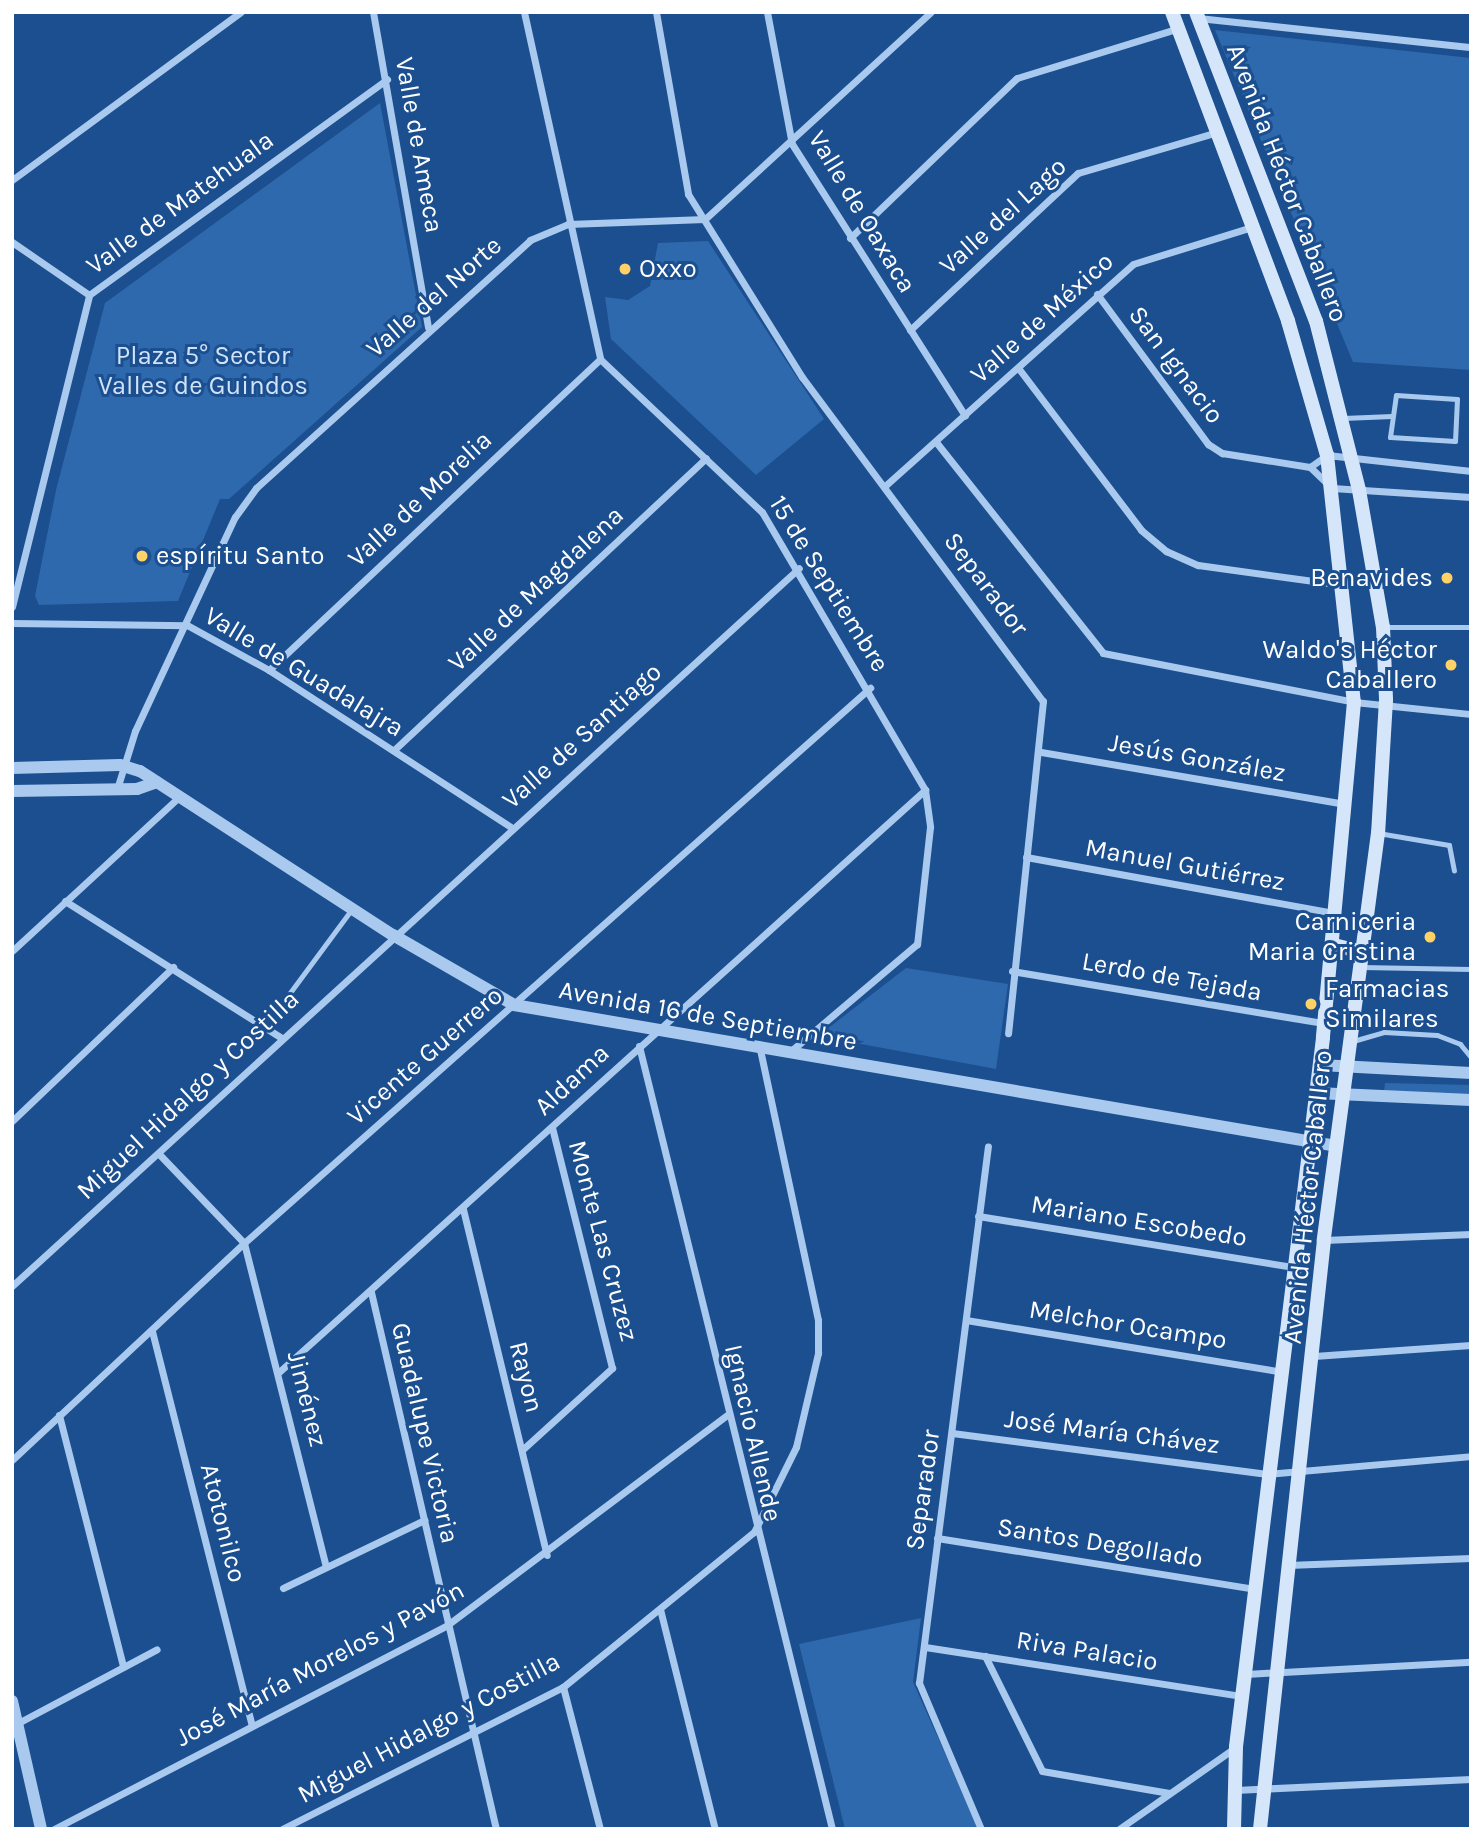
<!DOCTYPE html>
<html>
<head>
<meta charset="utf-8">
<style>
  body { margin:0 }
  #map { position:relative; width:1483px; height:1841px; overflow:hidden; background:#1b4f8f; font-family:Karla,sans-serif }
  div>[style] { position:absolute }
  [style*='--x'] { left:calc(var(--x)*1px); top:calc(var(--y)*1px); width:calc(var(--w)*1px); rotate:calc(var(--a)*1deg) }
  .green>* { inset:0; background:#2e69ad }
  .service>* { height:5px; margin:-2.5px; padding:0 2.5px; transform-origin:2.5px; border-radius:2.5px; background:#a9c9ee }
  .minor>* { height:7px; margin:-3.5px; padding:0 3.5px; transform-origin:3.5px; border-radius:3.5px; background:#a9c9ee }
  .tertiary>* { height:12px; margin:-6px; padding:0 6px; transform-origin:6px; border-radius:6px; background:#a9c9ee }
  .secondary>* { height:14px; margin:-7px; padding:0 7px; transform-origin:7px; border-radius:7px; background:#d6e6fa }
  .dots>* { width:19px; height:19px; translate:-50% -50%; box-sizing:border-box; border:4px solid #1b4f8f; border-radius:50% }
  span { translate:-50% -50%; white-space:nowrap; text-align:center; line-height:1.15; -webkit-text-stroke:6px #1b4f8f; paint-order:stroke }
  .street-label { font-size:26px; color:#fff }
  .poi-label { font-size:26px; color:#fff }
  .left { translate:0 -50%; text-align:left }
  .right { translate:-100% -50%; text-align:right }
  .park-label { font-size:26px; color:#cfe3fa }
  .frame { position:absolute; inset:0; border:14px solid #fff; pointer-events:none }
</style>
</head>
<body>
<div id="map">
  <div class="green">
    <i style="clip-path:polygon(1215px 30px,1471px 58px,1471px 370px,1353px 362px)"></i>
    <i style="clip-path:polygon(380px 103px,422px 327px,229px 499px,220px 499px,178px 601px,39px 605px,35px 596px,56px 490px,105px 303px)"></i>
    <i style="clip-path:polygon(708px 241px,824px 419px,756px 475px,611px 339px,605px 297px,628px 300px,650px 286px,658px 243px)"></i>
    <i style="clip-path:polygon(906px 968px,1008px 984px,996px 1069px,818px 1036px)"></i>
    <i style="clip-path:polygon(1385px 1083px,1471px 1085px,1471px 1096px,1384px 1092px)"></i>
    <i style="clip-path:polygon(921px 1618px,913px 1682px,979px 1829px,845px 1829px,799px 1644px)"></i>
  </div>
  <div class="service">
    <i style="--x:1396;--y:395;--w:61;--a:3.8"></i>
    <i style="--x:1457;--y:399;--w:42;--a:92.7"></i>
    <i style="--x:1455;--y:441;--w:65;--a:-176.5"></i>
    <i style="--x:1390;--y:437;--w:42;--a:-81.9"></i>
    <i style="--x:1343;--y:418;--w:49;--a:-2.3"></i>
    <i style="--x:1383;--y:627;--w:88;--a:0"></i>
    <i style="--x:1378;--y:833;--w:72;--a:9.6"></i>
    <i style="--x:1449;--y:845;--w:26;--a:79"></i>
    <i style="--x:1361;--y:967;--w:109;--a:1.1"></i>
    <i style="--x:289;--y:994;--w:106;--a:-53.5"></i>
    <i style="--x:1353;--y:1041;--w:32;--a:-16"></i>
    <i style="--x:1384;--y:1032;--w:53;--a:3.2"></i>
    <i style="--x:1437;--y:1035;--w:25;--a:21"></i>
    <i style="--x:1460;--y:1044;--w:17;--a:50"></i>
  </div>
  <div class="minor">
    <i style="--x:373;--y:12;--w:320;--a:80.1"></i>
    <i style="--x:524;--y:12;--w:355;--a:77.6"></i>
    <i style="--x:600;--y:359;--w:223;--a:43.4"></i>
    <i style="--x:762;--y:512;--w:322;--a:59.6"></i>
    <i style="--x:925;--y:790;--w:37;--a:82"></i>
    <i style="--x:930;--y:827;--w:118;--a:96.3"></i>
    <i style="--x:917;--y:944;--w:165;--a:139.7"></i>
    <i style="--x:656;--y:12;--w:185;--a:80"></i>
    <i style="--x:688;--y:194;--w:216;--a:58.1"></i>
    <i style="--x:802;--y:377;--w:404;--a:53.4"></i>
    <i style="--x:1043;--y:701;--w:334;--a:96"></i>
    <i style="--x:767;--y:12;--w:134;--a:79.3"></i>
    <i style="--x:792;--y:144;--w:322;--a:57.5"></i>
    <i style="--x:1198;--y:18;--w:275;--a:6.1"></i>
    <i style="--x:12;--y:180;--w:284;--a:-36.3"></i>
    <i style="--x:850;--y:238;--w:231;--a:-43.8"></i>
    <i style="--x:1017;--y:78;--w:166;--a:-17.1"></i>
    <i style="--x:12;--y:242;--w:93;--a:34.5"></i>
    <i style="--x:1097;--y:294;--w:187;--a:53.5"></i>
    <i style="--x:1208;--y:444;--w:17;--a:33"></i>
    <i style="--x:1222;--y:453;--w:89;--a:9"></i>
    <i style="--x:1310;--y:467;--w:30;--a:44"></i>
    <i style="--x:1332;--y:488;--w:139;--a:3.7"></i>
    <i style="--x:910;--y:330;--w:230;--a:-43.1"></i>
    <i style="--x:1078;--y:173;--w:145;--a:-16.4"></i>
    <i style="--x:1019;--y:369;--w:202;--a:52.8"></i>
    <i style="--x:1141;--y:530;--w:33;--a:40"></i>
    <i style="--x:1166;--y:551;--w:35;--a:24"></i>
    <i style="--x:1198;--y:565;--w:146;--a:7.9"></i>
    <i style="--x:936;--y:442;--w:269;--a:51.6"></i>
    <i style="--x:1103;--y:653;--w:256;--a:11"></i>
    <i style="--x:1354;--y:702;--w:118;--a:5.9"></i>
    <i style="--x:1310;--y:467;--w:21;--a:-35"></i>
    <i style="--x:1327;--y:455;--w:145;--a:6.3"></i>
    <i style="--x:886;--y:485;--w:331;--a:-41.8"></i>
    <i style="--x:1133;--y:264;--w:125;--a:-17.3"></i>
    <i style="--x:12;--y:607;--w:321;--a:-76.1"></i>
    <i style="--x:89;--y:295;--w:368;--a:-35.9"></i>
    <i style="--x:12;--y:623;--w:175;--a:0.7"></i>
    <i style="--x:187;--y:625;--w:94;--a:28.8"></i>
    <i style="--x:269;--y:670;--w:288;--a:33"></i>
    <i style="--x:269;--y:670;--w:454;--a:-43.2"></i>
    <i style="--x:394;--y:750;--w:427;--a:-43.1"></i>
    <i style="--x:1041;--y:752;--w:307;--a:9.7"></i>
    <i style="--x:117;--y:789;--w:61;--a:-72.8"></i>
    <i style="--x:135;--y:731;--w:236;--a:-65"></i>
    <i style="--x:235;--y:517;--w:36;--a:-54"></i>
    <i style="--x:256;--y:488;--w:370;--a:-42.1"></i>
    <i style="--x:530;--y:240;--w:41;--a:-22.8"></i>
    <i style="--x:568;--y:224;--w:137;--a:-2.1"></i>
    <i style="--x:705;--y:219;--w:306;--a:-42.5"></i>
    <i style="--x:1026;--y:857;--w:314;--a:10.3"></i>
    <i style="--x:65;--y:901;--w:254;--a:32.3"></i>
    <i style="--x:12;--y:951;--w:229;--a:-42.7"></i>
    <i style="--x:1012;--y:971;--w:316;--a:9.5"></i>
    <i style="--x:639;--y:1046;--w:806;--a:76.15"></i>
    <i style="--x:12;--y:1121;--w:223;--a:-43.7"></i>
    <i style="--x:159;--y:1154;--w:123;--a:46.3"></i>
    <i style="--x:244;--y:1243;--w:333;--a:75.8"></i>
    <i style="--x:463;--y:1209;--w:356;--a:76.4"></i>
    <i style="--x:978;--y:1216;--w:320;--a:9.2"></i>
    <i style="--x:1324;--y:1240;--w:147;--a:-2.3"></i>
    <i style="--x:12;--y:1286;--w:1065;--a:-42.37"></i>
    <i style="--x:371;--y:1292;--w:551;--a:76.9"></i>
    <i style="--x:966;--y:1320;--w:321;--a:9.3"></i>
    <i style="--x:152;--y:1331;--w:406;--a:75.8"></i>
    <i style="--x:1314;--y:1356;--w:157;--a:-4"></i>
    <i style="--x:279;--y:1372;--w:870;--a:-42.02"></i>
    <i style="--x:59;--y:1415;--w:260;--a:75.7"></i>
    <i style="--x:952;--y:1433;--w:318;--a:7.4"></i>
    <i style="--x:1267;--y:1474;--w:205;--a:-5"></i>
    <i style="--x:522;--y:1450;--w:122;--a:-42.3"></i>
    <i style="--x:612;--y:1368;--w:247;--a:-104"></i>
    <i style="--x:12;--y:1460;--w:318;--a:-43.1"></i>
    <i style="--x:244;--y:1243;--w:837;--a:-41.56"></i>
    <i style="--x:937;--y:1538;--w:323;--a:9.1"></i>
    <i style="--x:1288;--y:1565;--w:183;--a:-2.2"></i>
    <i style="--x:283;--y:1588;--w:157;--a:-25.7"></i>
    <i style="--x:660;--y:1609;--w:227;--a:76"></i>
    <i style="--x:925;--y:1647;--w:321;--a:8.8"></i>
    <i style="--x:985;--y:1656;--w:128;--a:63.6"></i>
    <i style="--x:1042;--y:1771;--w:129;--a:9.8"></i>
    <i style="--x:1246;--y:1674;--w:225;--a:-3.1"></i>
    <i style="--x:563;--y:1687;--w:147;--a:75.4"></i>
    <i style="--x:18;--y:1723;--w:157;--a:-28"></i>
    <i style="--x:1235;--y:1790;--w:236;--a:-2.7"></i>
    <i style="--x:54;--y:1829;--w:441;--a:-27.4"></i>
    <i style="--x:446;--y:1626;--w:351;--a:-36.9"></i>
    <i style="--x:282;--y:1829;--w:315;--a:-26.8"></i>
    <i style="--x:563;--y:1687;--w:246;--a:-39.1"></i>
    <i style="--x:754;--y:1532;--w:95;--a:-63.7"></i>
    <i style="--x:796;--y:1447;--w:97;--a:-76.8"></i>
    <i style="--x:818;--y:1353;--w:33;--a:-90"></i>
    <i style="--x:818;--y:1320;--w:281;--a:-102.1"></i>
    <i style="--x:981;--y:1829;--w:159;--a:-113"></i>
    <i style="--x:919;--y:1683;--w:541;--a:-82.68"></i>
    <i style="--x:1119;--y:1829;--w:143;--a:-35"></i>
  </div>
  <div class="tertiary">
    <i style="--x:12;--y:768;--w:108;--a:-1.6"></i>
    <i style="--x:120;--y:765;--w:21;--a:17"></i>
    <i style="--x:140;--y:771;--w:302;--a:33"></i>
    <i style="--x:393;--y:935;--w:140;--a:30"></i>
    <i style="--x:514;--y:1005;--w:834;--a:9.73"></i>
    <i style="--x:12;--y:791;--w:125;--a:-0.9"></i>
    <i style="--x:137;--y:789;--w:21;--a:-19"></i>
    <i style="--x:1320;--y:1065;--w:151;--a:3"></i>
    <i style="--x:1316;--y:1093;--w:155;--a:2.6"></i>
    <i style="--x:12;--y:1701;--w:131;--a:77.2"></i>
  </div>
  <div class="secondary">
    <i style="--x:1172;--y:12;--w:330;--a:69.4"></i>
    <i style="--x:1288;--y:321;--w:140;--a:73.8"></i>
    <i style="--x:1327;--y:455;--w:248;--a:83.8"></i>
    <i style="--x:1354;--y:702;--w:337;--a:95.3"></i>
    <i style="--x:1323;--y:1038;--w:714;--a:97"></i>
    <i style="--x:1236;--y:1747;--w:82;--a:91.4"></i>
    <i style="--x:1196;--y:12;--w:331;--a:68.8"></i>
    <i style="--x:1316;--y:321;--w:174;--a:75.7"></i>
    <i style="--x:1359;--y:490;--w:139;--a:80.1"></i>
    <i style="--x:1383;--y:627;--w:73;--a:87.6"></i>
    <i style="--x:1386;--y:700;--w:133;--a:93.4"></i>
    <i style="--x:1378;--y:833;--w:411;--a:97.6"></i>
    <i style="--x:1324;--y:1240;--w:592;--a:96.2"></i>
    <i style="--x:1334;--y:945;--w:30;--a:14"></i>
  </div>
  <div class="dots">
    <i style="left:625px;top:269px;background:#ffd166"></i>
    <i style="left:142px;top:556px;background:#ffd166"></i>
    <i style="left:1447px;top:578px;background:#ffd166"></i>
    <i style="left:1451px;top:665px;background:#ffd166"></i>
    <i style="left:1430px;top:937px;background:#ffd166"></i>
    <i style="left:1311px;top:1004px;background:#ffd166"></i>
  </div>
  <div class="street-label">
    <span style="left:419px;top:145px;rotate:80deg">Valle de Ameca</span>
    <span style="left:1287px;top:183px;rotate:69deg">Avenida Héctor Caballero</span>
    <span style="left:180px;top:203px;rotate:-36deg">Valle de Matehuala</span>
    <span style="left:862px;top:212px;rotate:59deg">Valle de Oaxaca</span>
    <span style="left:1003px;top:216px;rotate:-42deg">Valle del Lago</span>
    <span style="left:434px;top:297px;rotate:-41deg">Valle del Norte</span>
    <span style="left:1042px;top:318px;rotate:-42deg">Valle de México</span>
    <span style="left:1176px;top:365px;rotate:53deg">San Ignacio</span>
    <span style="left:420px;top:499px;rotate:-43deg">Valle de Morelia</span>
    <span style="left:829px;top:584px;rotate:58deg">15 de Septiembre</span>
    <span style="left:986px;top:584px;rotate:53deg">Separador</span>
    <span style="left:536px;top:589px;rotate:-43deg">Valle de Magdalena</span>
    <span style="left:304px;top:672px;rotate:31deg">Valle de Guadalajra</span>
    <span style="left:582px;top:736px;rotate:-42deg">Valle de Santiago</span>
    <span style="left:1197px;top:758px;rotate:10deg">Jesús González</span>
    <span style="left:1185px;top:865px;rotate:10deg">Manuel Gutiérrez</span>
    <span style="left:1172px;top:977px;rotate:10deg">Lerdo de Tejada</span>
    <span style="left:708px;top:1016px;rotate:10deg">Avenida 16 de Septiembre</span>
    <span style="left:425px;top:1056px;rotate:-41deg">Vicente Guerrero</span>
    <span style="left:572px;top:1080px;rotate:-43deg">Aldama</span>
    <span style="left:188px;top:1095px;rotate:-43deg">Miguel Hidalgo y Costilla</span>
    <span style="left:1308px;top:1197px;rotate:-84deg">Avenida Héctor Caballero</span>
    <span style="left:1139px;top:1221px;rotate:9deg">Mariano Escobedo</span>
    <span style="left:603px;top:1241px;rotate:75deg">Monte Las Cruzez</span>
    <span style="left:1128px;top:1325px;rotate:9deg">Melchor Ocampo</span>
    <span style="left:526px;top:1377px;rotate:76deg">Rayon</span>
    <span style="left:307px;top:1399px;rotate:76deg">Jiménez</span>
    <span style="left:1112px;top:1432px;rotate:7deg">José María Chávez</span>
    <span style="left:425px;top:1433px;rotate:77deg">Guadalupe Victoria</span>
    <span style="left:753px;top:1433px;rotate:77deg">Ignacio Allende</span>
    <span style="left:923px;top:1490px;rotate:-82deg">Separador</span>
    <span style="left:223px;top:1523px;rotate:76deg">Atotonilco</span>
    <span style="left:1100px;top:1543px;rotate:9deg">Santos Degollado</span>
    <span style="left:1087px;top:1651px;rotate:9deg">Riva Palacio</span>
    <span style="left:320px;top:1664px;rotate:-28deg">José María Morelos y Pavón</span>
    <span style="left:429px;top:1728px;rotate:-28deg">Miguel Hidalgo y Costilla</span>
  </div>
  <div class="poi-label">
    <span class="left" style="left:639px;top:269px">Oxxo</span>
    <span class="left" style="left:156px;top:556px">espíritu Santo</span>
    <span class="right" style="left:1433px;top:578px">Benavides</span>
    <span class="right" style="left:1437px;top:665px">Waldo's Héctor<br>Caballero</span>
    <span class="right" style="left:1416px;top:937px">Carniceria<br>Maria Cristina</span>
    <span class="left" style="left:1325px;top:1004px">Farmacias<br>Similares</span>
  </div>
  <div class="park-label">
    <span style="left:203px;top:371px">Plaza 5° Sector<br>Valles de Guindos</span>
  </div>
  <div class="frame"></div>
</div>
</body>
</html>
